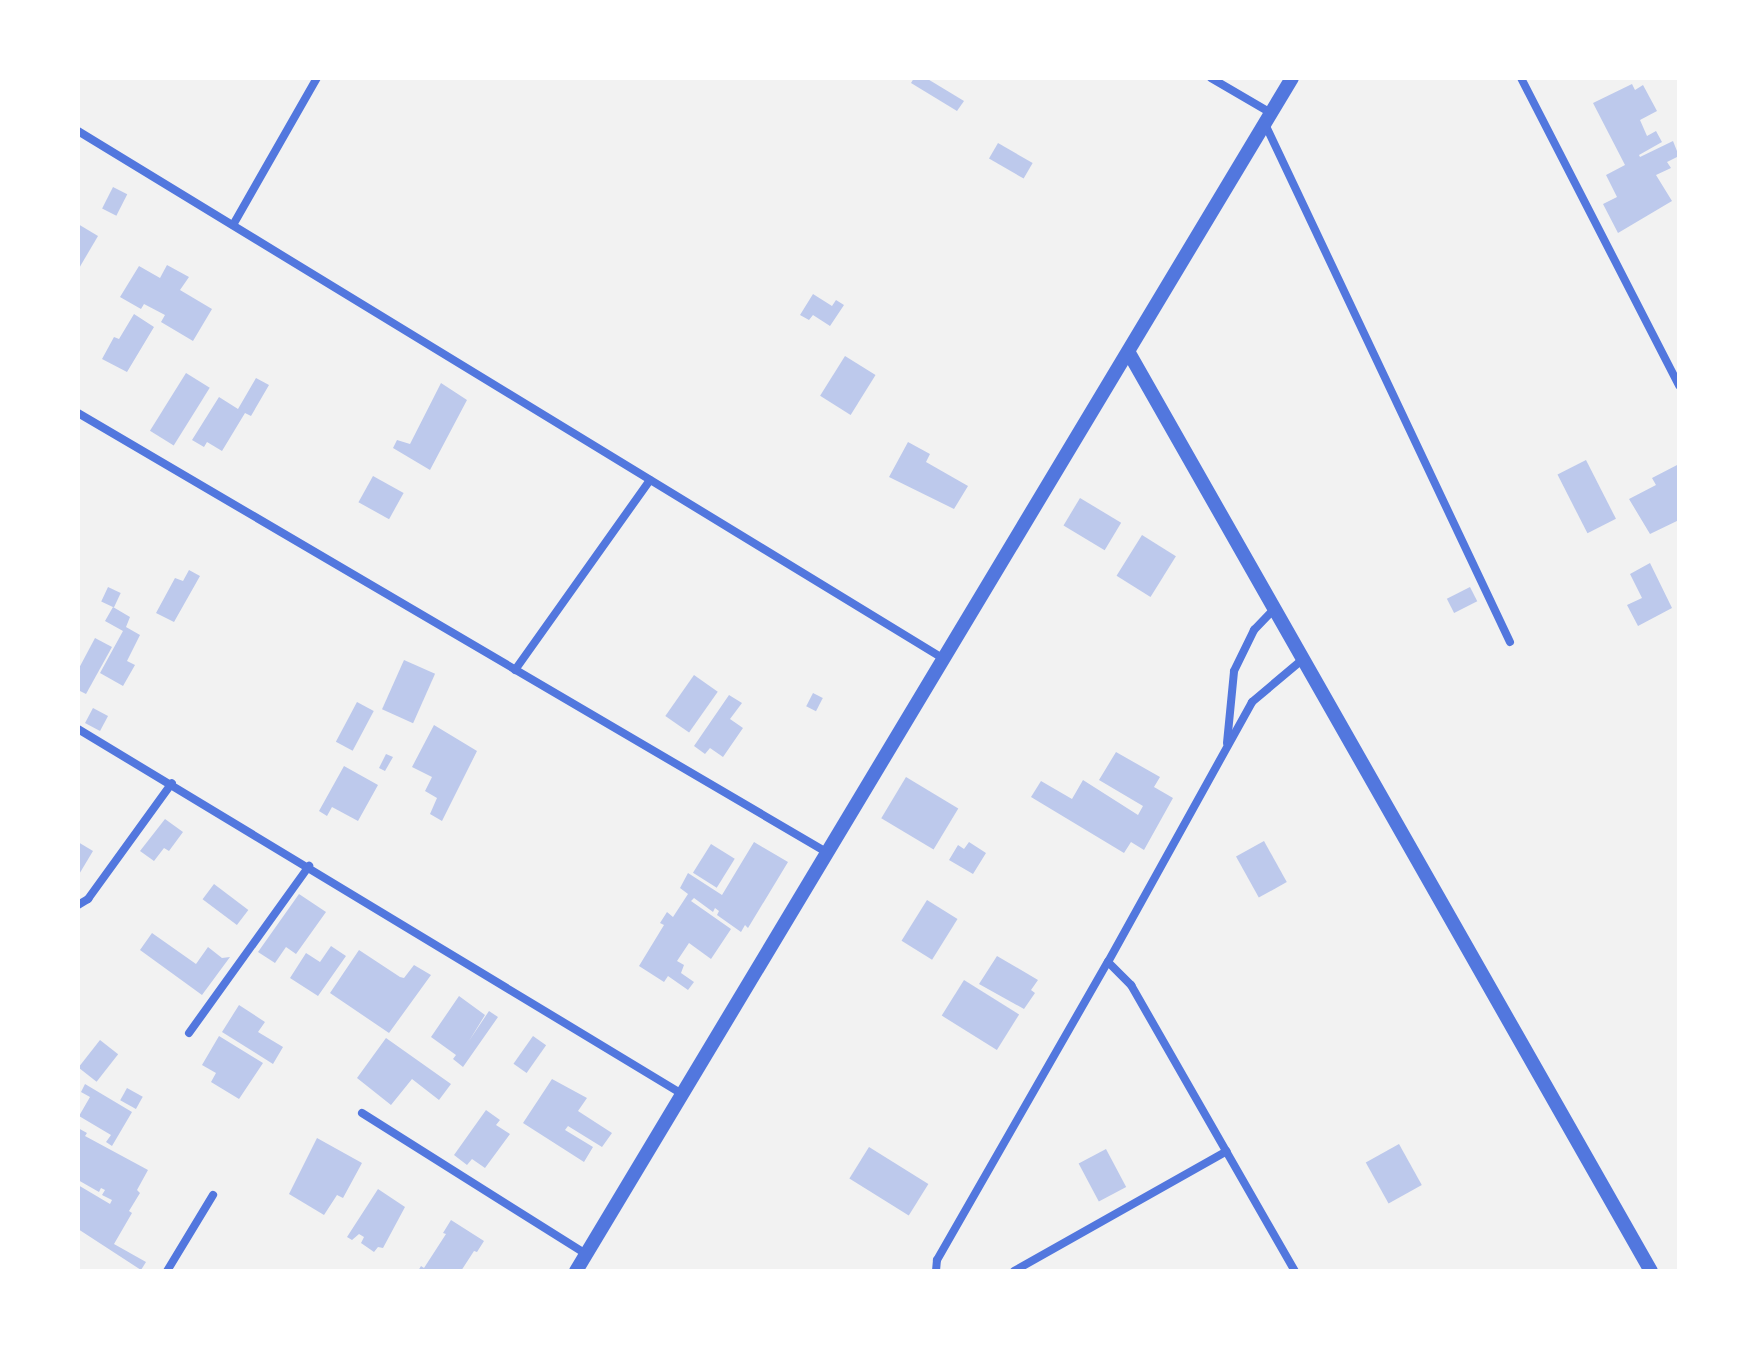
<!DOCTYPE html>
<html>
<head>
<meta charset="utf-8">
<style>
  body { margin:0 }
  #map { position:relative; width:1757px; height:1349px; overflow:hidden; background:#f2f2f2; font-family:"Alegreya Sans",sans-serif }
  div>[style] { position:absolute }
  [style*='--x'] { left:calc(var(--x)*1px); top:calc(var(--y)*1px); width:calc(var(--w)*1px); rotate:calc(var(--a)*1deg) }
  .building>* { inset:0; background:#bdc9ec; transform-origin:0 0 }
  .minor>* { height:8px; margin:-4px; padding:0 4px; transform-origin:4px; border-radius:4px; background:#5277de }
  .tertiary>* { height:14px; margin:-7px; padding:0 7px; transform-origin:7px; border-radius:7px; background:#5277de }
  span { translate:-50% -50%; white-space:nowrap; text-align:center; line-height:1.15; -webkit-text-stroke:8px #fff; paint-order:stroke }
  .frame { position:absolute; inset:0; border:80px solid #fff; pointer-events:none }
</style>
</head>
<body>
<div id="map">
  <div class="building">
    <i style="clip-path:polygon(914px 78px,926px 78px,964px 101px,957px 111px,911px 83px)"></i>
    <i style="clip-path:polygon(1632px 84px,1635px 90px,1643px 85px,1657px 111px,1640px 120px,1647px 136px,1656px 131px,1662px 142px,1639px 155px,1640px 157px,1673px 141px,1679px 156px,1667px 162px,1671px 168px,1656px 175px,1672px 201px,1618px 233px,1603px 204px,1617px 197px,1606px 175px,1625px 165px,1593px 103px)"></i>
    <i style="left:998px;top:143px;width:40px;height:18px;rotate:30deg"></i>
    <i style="left:113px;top:187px;width:16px;height:24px;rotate:27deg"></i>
    <i style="clip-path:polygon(78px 224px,98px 236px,78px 270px)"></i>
    <i style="clip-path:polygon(167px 265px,189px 277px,180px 290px,212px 309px,193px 341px,161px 322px,165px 315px,144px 304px,141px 309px,120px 297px,139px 266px,160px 278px)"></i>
    <i style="clip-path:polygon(813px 294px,832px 306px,836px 300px,844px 305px,830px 326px,813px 315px,809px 320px,800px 315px)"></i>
    <i style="clip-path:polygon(134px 314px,154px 327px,127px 372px,102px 359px,114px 337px,119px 339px)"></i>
    <i style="left:845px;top:356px;width:36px;height:47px;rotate:32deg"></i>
    <i style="left:186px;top:373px;width:28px;height:68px;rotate:32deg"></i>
    <i style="clip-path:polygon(256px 378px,269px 385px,251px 416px,245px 413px,222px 451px,207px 442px,204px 447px,192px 440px,219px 397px,238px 409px)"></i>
    <i style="clip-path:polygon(441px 383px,467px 400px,430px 470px,393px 448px,397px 440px,410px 444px)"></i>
    <i style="clip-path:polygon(908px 442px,930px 454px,926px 462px,968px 486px,954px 509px,889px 477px)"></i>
    <i style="left:1586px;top:460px;width:66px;height:32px;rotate:63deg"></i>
    <i style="clip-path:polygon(1679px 464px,1679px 520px,1650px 534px,1629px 499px,1656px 485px,1652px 478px)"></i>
    <i style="left:373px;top:476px;width:35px;height:30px;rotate:29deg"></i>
    <i style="left:1080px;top:498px;width:48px;height:32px;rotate:31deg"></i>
    <i style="left:1142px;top:535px;width:40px;height:48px;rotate:32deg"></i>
    <i style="clip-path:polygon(1650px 563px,1672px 608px,1638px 626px,1627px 605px,1642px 598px,1630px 574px)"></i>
    <i style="clip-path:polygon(189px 570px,200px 576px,174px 622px,156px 613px,175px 578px,183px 581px)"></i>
    <i style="left:108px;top:587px;width:14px;height:16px;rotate:25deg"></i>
    <i style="left:1470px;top:587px;width:16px;height:26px;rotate:63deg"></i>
    <i style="clip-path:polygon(113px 607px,130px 617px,126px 627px,140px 635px,127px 661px,135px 665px,123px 686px,100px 673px,123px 631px,105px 621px)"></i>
    <i style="clip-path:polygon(95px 638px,112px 647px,86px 694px,78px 690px,78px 670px)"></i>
    <i style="left:404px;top:660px;width:34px;height:54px;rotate:24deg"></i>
    <i style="left:694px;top:675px;width:29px;height:50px;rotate:35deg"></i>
    <i style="left:813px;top:693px;width:11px;height:15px;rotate:27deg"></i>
    <i style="clip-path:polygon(729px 695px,742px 703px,730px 719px,743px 728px,723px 757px,710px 748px,705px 754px,694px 746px)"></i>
    <i style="left:357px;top:702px;width:19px;height:45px;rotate:28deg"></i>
    <i style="left:93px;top:708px;width:17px;height:17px;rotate:28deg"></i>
    <i style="clip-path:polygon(434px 725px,477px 751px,442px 821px,430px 814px,437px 798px,425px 791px,432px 777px,412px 767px)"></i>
    <i style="clip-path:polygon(1116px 752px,1160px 777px,1154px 787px,1173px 798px,1144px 850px,1131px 842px,1124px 853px,1031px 797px,1041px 781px,1072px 799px,1083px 780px,1138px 815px,1143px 806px,1099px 780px)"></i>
    <i style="clip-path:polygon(386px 754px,393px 757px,385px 771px,379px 768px)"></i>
    <i style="clip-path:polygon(344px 766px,378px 785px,358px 821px,332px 807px,327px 816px,319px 811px)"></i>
    <i style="left:906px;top:777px;width:61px;height:48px;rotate:31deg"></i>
    <i style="clip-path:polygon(165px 819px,183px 832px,169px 851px,164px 848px,154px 861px,140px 851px)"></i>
    <i style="left:1264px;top:841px;width:47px;height:32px;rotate:61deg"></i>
    <i style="clip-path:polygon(78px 842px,93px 851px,78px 876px)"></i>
    <i style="clip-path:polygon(754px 842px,788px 862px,748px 928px,745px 925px,741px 932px,717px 915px,719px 911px,715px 908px,713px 912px,694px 898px,691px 901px,731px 929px,711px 959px,689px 943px,677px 961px,684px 965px,681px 973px,694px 982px,688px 990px,668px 976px,664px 982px,639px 966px,664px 925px,660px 923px,667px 912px,673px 917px,688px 894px,680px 888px,688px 873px,722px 895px)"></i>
    <i style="clip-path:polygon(969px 842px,986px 853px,973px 874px,949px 860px,958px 845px,964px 849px)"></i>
    <i style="left:711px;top:844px;width:28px;height:34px;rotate:32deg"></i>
    <i style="left:214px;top:884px;width:43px;height:19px;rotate:37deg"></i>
    <i style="clip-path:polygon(299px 894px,326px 912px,296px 954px,286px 947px,275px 963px,258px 952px)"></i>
    <i style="left:927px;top:900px;width:36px;height:48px;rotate:32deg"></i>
    <i style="clip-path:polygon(152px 933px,196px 964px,208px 947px,222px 958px,230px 957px,202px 995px,140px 950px)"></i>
    <i style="clip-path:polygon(331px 946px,346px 956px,318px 996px,290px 978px,306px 953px,320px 962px)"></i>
    <i style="clip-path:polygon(359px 950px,400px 977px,404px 978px,414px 965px,431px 975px,389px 1033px,330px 993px)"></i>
    <i style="clip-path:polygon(997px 956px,1038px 980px,1031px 990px,1035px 993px,1024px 1009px,979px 984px)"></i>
    <i style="left:964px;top:980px;width:65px;height:42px;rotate:32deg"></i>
    <i style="clip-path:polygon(459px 996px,485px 1015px,469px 1041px,489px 1011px,498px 1017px,463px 1067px,453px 1059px,456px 1055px,431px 1037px)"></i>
    <i style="clip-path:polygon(239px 1005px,265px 1022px,258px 1032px,283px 1047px,273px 1064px,222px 1032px)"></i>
    <i style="clip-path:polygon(219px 1036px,263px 1063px,239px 1099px,211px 1082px,216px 1073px,202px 1065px)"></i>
    <i style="left:533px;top:1036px;width:16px;height:34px;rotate:35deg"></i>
    <i style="clip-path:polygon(386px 1038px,451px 1084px,439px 1100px,412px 1079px,391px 1105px,357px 1078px)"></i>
    <i style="left:100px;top:1040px;width:23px;height:35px;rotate:38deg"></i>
    <i style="clip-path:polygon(552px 1079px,587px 1098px,578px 1111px,612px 1133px,602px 1147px,568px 1126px,565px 1130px,593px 1147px,584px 1162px,523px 1123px)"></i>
    <i style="clip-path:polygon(85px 1084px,132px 1112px,112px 1146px,106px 1142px,111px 1135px,79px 1116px,90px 1097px,81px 1092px)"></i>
    <i style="left:127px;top:1088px;width:18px;height:14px;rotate:29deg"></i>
    <i style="clip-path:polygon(486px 1110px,500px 1120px,496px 1125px,510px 1134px,485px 1168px,472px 1159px,467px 1165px,454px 1155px)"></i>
    <i style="clip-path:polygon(78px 1128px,87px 1133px,85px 1136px,148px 1170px,137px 1190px,140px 1193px,129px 1211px,132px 1213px,114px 1244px,146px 1262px,141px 1270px,78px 1229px,78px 1185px,110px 1204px,112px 1200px,102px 1195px,105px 1190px,101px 1188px,99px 1192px,78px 1180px)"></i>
    <i style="clip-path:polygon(317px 1138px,362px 1163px,343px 1198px,337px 1195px,324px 1215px,289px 1194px)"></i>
    <i style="left:1399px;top:1144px;width:47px;height:38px;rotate:61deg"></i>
    <i style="left:869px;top:1147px;width:70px;height:37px;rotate:32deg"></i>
    <i style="left:1106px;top:1149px;width:43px;height:31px;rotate:62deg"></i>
    <i style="clip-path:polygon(378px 1189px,405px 1207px,383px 1248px,378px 1247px,374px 1252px,361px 1243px,364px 1237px,359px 1234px,352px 1240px,347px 1237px)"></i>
    <i style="clip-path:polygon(451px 1220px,484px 1241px,477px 1252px,474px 1251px,461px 1271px,418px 1271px,421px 1266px,424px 1268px,446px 1234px,443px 1233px)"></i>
  </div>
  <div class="minor">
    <i style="--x:1211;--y:78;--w:69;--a:30.3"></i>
    <i style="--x:1521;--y:78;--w:346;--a:62.8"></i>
    <i style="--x:1265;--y:124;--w:573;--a:64.69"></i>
    <i style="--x:78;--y:131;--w:1014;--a:31.37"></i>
    <i style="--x:233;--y:225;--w:169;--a:-60.3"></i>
    <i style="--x:78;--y:413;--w:870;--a:30.4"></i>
    <i style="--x:515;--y:670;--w:233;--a:-54.6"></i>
    <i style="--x:78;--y:729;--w:706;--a:31.14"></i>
    <i style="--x:1227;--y:743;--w:72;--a:-84.4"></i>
    <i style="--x:1234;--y:671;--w:46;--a:-64"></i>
    <i style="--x:1254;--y:630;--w:29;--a:-46"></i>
    <i style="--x:78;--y:905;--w:12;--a:-31"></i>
    <i style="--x:88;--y:899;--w:143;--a:-54.1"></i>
    <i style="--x:1108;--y:962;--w:33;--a:45"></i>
    <i style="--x:1131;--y:985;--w:330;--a:60.2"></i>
    <i style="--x:189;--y:1033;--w:206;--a:-54.3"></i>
    <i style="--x:362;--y:1113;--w:265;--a:32.2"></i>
    <i style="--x:167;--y:1271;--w:89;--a:-58.8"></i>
    <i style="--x:936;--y:1271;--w:11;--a:-85"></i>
    <i style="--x:937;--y:1260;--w:344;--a:-60.2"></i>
    <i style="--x:1108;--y:962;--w:297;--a:-61"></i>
    <i style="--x:1252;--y:702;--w:67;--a:-40.1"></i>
    <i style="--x:1014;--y:1271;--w:244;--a:-29.4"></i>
  </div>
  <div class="tertiary">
    <i style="--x:1129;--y:353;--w:1056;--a:60.38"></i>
    <i style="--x:576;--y:1271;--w:1391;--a:-59.03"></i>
  </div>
  <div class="frame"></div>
</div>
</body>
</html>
